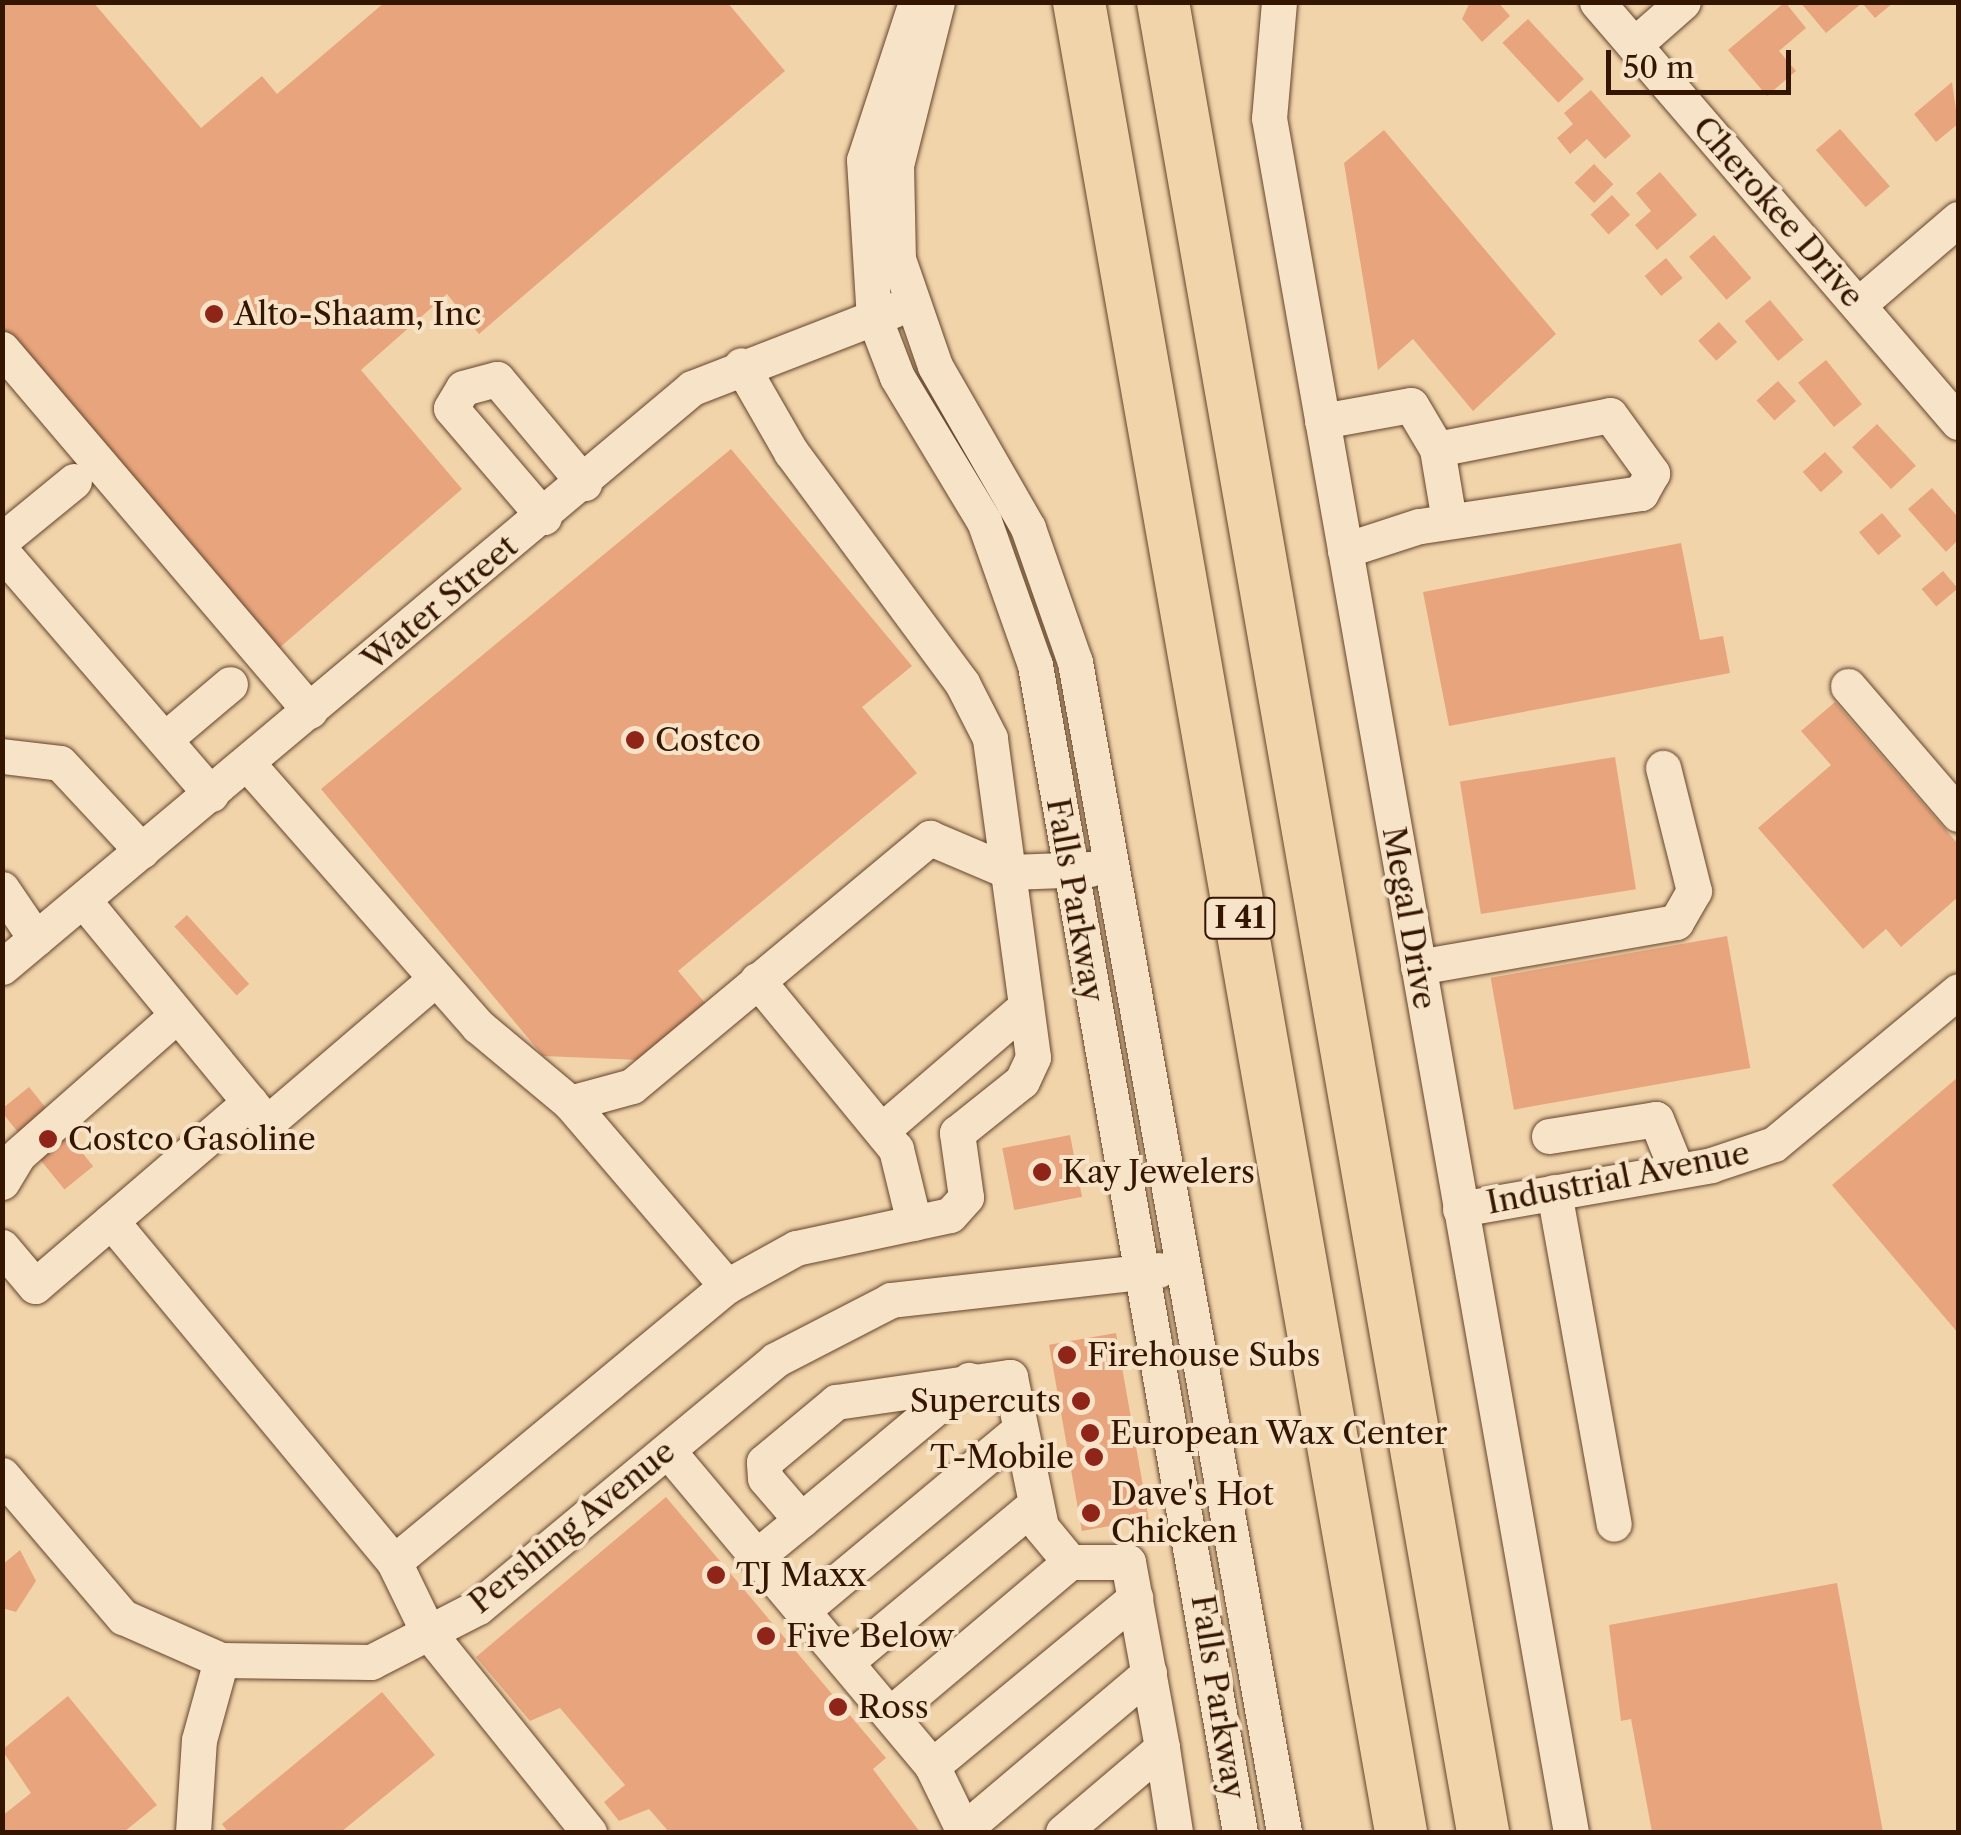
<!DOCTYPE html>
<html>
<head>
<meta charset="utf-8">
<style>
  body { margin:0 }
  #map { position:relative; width:1961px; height:1835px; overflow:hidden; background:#f2d4ab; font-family:"Libre Caslon Text",serif }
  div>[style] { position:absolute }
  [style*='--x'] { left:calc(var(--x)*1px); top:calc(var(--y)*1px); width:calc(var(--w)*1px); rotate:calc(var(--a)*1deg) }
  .building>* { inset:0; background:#e8a57d; transform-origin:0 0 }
  .roads { filter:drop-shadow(0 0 2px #63452b) drop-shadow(0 0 2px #63452b) }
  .minor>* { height:35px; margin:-17.5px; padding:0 17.5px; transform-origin:17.5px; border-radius:17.5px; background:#f7e3c8 }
  .highway>* { height:52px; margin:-26px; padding:0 26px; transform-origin:26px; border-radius:26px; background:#f2d4ab }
  .dots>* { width:28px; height:28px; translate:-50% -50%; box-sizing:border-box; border:5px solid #f7e3c8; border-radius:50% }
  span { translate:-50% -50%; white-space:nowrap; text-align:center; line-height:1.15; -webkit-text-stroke:8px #f7e3c8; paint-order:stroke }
  .shield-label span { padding:2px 8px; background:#f7e3c8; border:2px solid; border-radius:8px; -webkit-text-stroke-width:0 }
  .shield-label { font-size:30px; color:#331500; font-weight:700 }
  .street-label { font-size:32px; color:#331500 }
  .poi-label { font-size:32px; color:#331500 }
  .left { translate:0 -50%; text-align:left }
  .right { translate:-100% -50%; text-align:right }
  .frame { position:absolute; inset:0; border:5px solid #331500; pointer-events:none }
  .scale { position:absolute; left:1606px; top:50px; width:185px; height:45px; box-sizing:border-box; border:5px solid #331500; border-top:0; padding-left:12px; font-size:30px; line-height:35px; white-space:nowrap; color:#331500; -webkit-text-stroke:8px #f7e3c8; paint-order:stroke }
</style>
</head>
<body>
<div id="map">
  <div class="building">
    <i style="clip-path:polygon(2px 2px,93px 2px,201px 128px,262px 76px,277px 94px,385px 2px,727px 2px,785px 71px,479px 334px,447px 294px,361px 370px,462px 489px,270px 656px,2px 341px)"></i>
    <i style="clip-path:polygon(1470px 2px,1498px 2px,1510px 16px,1482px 42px,1462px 19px)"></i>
    <i style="clip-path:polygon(1785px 2px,1806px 28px,1779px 51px,1796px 71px,1767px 96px,1728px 50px)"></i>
    <i style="clip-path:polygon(1800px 2px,1894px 2px,1875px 18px,1862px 3px,1826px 33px)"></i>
    <i style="left:1528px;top:19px;width:82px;height:35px;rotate:47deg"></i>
    <i style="clip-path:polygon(1952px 82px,1958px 124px,1936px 142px,1914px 114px)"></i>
    <i style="clip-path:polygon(1591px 90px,1631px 136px,1605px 159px,1587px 139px,1570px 154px,1557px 138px,1573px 124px,1564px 113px)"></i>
    <i style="left:1840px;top:129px;width:76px;height:32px;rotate:49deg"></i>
    <i style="clip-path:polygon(1384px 130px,1556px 334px,1473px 411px,1413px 339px,1378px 370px,1344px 163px)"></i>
    <i style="left:1594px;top:164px;width:28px;height:27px;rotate:46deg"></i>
    <i style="clip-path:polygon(1660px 172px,1697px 215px,1657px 250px,1635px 225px,1651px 211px,1636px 193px)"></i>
    <i style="left:1612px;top:195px;width:27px;height:29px;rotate:48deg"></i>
    <i style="left:1714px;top:235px;width:57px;height:33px;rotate:49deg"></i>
    <i style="left:1666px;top:258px;width:26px;height:28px;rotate:50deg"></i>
    <i style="left:1770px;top:300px;width:52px;height:33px;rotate:50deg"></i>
    <i style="left:1719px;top:322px;width:27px;height:28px;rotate:48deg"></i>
    <i style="left:1826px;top:360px;width:57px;height:36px;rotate:51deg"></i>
    <i style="left:1778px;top:381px;width:27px;height:29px;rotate:48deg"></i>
    <i style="left:1877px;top:424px;width:57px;height:34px;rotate:47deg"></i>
    <i style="clip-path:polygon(731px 449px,912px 666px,862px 707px,917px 773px,678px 971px,706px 1004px,640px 1060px,543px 1056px,321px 789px)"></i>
    <i style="left:1825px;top:452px;width:27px;height:30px;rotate:48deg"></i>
    <i style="clip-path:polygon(1932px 488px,1958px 517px,1958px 540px,1946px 552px,1908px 509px)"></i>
    <i style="left:1882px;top:513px;width:30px;height:30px;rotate:50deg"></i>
    <i style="clip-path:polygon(1681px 543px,1700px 640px,1723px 636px,1730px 673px,1449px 726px,1423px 592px)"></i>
    <i style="left:1943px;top:571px;width:23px;height:28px;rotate:50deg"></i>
    <i style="clip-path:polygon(1835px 702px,1958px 844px,1958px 897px,1901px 947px,1886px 929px,1863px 949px,1758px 828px,1831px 765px,1801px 731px)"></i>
    <i style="left:1615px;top:757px;width:134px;height:157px;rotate:81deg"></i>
    <i style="left:187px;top:915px;width:93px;height:17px;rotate:48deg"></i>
    <i style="left:1727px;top:936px;width:134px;height:240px;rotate:80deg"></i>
    <i style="clip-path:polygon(1958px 1077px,1958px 1333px,1832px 1185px)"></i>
    <i style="left:29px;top:1087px;width:102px;height:37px;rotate:51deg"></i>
    <i style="left:1070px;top:1135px;width:63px;height:69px;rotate:79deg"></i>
    <i style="left:1116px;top:1333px;width:189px;height:68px;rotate:80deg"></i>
    <i style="clip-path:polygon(666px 1497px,886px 1758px,873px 1769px,920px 1832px,669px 1832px,649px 1809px,619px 1821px,604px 1802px,625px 1785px,560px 1708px,530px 1721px,476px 1657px)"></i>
    <i style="clip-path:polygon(20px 1550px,36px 1581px,16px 1612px,2px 1608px,2px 1565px)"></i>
    <i style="clip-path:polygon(1837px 1583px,1883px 1832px,1652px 1832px,1631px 1719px,1621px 1721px,1609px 1625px)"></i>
    <i style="clip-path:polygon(382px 1692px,435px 1755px,341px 1832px,228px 1832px,222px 1824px)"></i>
    <i style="clip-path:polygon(68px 1696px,157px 1805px,124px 1832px,2px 1832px,2px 1816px,31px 1793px,2px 1750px)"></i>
  </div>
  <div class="roads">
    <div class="minor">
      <i style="--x:916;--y:2;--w:166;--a:108.2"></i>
      <i style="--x:864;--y:160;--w:157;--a:86.4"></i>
      <i style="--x:874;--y:317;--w:64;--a:69"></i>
      <i style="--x:897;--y:377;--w:168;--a:58.9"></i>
      <i style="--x:984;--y:521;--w:153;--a:70.5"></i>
      <i style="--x:1035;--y:665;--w:1185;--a:80.04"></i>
      <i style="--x:937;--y:2;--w:168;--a:104.1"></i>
      <i style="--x:896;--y:165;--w:94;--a:88.8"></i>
      <i style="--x:898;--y:259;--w:113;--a:70.9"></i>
      <i style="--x:935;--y:366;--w:187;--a:60.1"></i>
      <i style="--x:1028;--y:528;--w:142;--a:70.7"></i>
      <i style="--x:1075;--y:662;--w:1189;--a:79.87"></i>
      <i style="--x:1279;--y:2;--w:116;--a:94.9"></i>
      <i style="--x:1269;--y:118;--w:1740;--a:80.01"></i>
      <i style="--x:1597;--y:2;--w:554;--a:49.32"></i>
      <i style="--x:1634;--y:45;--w:65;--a:-41.3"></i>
      <i style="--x:1858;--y:305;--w:132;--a:-40.7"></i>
      <i style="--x:2;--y:349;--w:475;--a:49.6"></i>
      <i style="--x:1322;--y:421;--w:90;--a:-10.2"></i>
      <i style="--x:1411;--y:405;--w:51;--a:59.4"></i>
      <i style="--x:1437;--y:449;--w:176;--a:-11.1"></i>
      <i style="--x:1610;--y:415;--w:72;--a:54.1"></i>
      <i style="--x:1652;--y:473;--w:23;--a:119"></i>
      <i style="--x:1641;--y:493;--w:224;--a:171.5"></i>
      <i style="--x:1419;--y:526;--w:78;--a:162"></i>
      <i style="--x:1437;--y:449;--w:73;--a:80.5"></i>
      <i style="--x:544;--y:517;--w:143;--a:-130.5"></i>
      <i style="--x:451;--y:408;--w:23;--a:-59"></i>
      <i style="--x:463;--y:388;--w:35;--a:-15"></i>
      <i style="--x:497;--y:379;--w:136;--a:50.1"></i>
      <i style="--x:2;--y:540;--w:93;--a:-39.3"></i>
      <i style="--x:2;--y:552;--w:320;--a:49.2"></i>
      <i style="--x:1848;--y:686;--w:169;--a:49.3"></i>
      <i style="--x:165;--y:739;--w:85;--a:-40.2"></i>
      <i style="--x:2;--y:756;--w:58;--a:6.9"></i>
      <i style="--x:60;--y:763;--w:120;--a:47"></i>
      <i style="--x:247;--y:763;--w:350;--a:48.7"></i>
      <i style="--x:478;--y:1026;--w:120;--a:39.9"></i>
      <i style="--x:570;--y:1103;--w:241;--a:49.4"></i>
      <i style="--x:2;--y:889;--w:60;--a:55.8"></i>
      <i style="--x:83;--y:900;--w:289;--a:50.5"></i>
      <i style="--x:267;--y:1123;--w:221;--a:-40.6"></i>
      <i style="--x:2;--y:967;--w:901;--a:-40"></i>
      <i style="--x:692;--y:388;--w:216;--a:-21.2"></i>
      <i style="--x:1418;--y:967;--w:262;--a:-9.9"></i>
      <i style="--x:1676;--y:922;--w:36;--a:-60"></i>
      <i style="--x:1694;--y:891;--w:127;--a:-104.1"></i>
      <i style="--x:757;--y:980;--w:219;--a:50.6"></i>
      <i style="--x:896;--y:1149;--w:76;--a:76.3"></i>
      <i style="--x:570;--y:1103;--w:64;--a:-15.3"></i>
      <i style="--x:632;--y:1086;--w:388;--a:-39.8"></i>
      <i style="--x:930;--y:838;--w:87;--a:23"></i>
      <i style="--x:1010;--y:872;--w:80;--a:-2.1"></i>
      <i style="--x:882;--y:1130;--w:190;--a:-40.7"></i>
      <i style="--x:1549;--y:1136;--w:108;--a:-9"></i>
      <i style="--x:1656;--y:1119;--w:56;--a:68"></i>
      <i style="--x:2;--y:1182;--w:31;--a:-59"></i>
      <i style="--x:18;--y:1155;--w:212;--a:-41.4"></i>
      <i style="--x:1554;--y:1192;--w:337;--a:79.8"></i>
      <i style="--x:1460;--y:1209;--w:255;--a:-9.9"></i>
      <i style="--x:1711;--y:1165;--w:66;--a:-18.4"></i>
      <i style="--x:1774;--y:1144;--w:239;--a:-39.7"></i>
      <i style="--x:111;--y:1221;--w:443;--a:50.3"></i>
      <i style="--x:394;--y:1562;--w:78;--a:64.1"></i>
      <i style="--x:428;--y:1632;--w:257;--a:51.2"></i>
      <i style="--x:2;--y:1247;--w:51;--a:49.8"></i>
      <i style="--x:35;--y:1286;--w:283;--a:-40.6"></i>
      <i style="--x:668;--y:1451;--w:411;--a:50"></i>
      <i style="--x:932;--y:1766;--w:73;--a:64.1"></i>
      <i style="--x:2;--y:1475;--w:187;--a:49.6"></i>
      <i style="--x:123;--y:1617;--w:107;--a:23.7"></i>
      <i style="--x:221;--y:1660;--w:150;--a:0.8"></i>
      <i style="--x:371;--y:1662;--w:120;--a:-27.2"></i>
      <i style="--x:478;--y:1607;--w:386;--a:-39.7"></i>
      <i style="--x:775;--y:1360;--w:131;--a:-27.3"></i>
      <i style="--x:891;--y:1300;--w:269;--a:-6.4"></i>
      <i style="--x:801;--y:1520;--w:219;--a:-39.8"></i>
      <i style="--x:757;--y:1556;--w:57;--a:-39.3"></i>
      <i style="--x:801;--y:1520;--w:55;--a:-130.6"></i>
      <i style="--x:765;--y:1478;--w:16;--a:-94"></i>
      <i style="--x:764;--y:1462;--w:94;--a:-39.8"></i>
      <i style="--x:836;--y:1402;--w:176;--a:-8.2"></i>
      <i style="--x:1010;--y:1377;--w:153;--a:78.3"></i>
      <i style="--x:1041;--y:1527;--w:45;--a:50.4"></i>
      <i style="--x:1070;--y:1562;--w:58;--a:0"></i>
      <i style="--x:1128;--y:1562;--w:189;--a:79.6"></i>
      <i style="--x:394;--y:1562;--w:433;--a:-39.7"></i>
      <i style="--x:727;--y:1286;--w:79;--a:-28.8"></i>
      <i style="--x:796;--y:1248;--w:157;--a:-12.1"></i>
      <i style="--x:950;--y:1215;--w:24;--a:-48"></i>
      <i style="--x:966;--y:1197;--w:65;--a:-98"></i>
      <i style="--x:957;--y:1133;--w:83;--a:-38.7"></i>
      <i style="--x:1022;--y:1081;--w:26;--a:-65"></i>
      <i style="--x:1033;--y:1057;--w:322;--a:-97.7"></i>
      <i style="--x:990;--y:738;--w:62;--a:-117"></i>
      <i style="--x:962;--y:683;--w:287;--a:-126.5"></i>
      <i style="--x:791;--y:452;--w:100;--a:-119.9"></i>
      <i style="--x:803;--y:1610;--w:281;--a:-39.8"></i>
      <i style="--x:846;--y:1662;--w:244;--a:-39.8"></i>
      <i style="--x:890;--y:1714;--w:236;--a:-40.2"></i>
      <i style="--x:932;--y:1766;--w:264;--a:-39.6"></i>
      <i style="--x:962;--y:1831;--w:245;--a:-40.2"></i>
      <i style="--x:193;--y:1832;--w:92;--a:-86.3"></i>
      <i style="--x:199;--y:1740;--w:83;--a:-74.6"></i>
      <i style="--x:1063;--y:1832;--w:130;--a:-40.3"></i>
      <i style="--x:1162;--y:1748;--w:85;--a:81.2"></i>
    </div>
    <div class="highway">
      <i style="--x:1079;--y:2;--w:1858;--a:80.02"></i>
      <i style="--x:1163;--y:2;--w:1858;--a:80.08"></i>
    </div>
  </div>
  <div class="dots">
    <i style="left:214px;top:314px;background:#8f2418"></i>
    <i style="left:635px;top:740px;background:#8f2418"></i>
    <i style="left:48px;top:1139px;background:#8f2418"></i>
    <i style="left:1042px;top:1172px;background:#8f2418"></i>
    <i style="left:1067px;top:1355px;background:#8f2418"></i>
    <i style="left:1081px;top:1401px;background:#8f2418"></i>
    <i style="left:1090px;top:1433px;background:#8f2418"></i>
    <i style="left:1094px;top:1457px;background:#8f2418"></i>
    <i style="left:1091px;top:1513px;background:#8f2418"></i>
    <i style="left:716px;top:1575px;background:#8f2418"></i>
    <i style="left:766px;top:1636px;background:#8f2418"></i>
    <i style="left:838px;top:1707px;background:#8f2418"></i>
  </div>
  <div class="shield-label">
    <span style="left:1240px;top:918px">I 41</span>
  </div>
  <div class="street-label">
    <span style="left:1778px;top:212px;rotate:49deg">Cherokee Drive</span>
    <span style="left:440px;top:603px;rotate:-40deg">Water Street</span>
    <span style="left:1075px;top:900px;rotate:80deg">Falls Parkway</span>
    <span style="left:1409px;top:918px;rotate:80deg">Megal Drive</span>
    <span style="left:1618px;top:1178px;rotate:-11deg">Industrial Avenue</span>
    <span style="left:572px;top:1527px;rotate:-39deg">Pershing Avenue</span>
    <span style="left:1218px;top:1697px;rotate:81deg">Falls Parkway</span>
  </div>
  <div class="poi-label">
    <span class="left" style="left:234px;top:314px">Alto-Shaam, Inc</span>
    <span class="left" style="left:655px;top:740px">Costco</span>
    <span class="left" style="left:68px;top:1139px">Costco Gasoline</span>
    <span class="left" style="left:1062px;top:1172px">Kay Jewelers</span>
    <span class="left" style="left:1087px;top:1355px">Firehouse Subs</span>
    <span class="right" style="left:1061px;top:1401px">Supercuts</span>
    <span class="left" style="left:1110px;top:1433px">European Wax Center</span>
    <span class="right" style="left:1074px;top:1457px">T-Mobile</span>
    <span class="left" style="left:1111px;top:1513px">Dave's Hot<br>Chicken</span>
    <span class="left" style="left:736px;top:1575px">TJ Maxx</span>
    <span class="left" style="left:786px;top:1636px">Five Below</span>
    <span class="left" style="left:858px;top:1707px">Ross</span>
  </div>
  <div class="frame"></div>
  <div class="scale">50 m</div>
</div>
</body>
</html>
